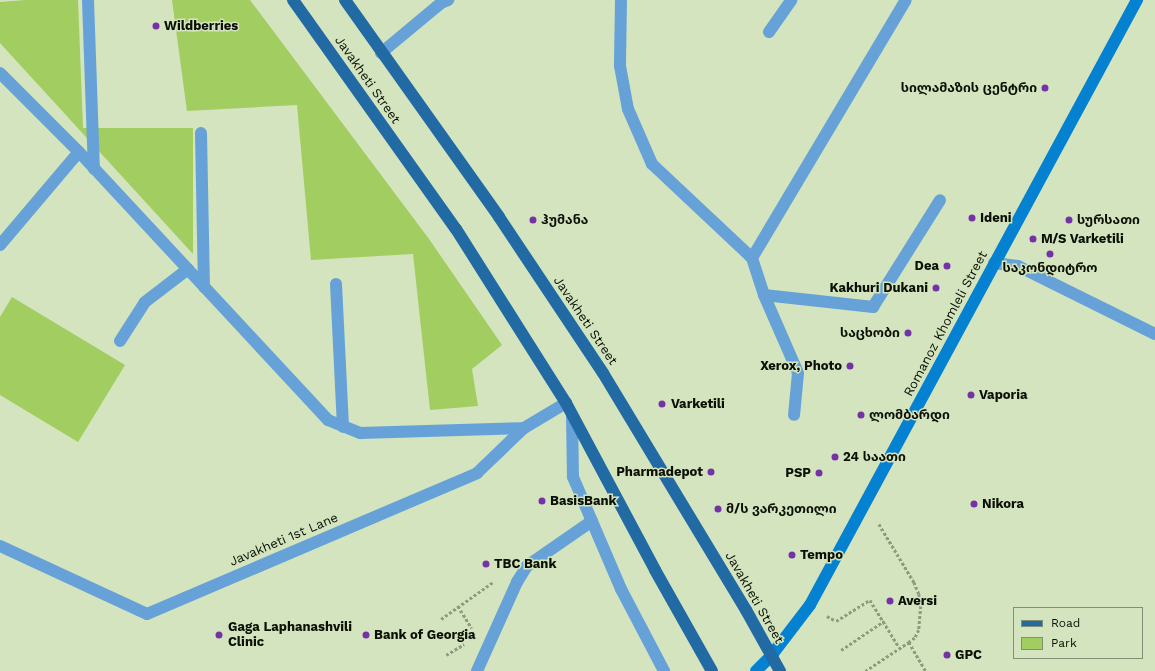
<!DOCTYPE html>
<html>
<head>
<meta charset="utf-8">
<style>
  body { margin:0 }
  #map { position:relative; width:1155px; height:671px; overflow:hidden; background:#d3e4bf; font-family:"Work Sans","Noto Sans Georgian",sans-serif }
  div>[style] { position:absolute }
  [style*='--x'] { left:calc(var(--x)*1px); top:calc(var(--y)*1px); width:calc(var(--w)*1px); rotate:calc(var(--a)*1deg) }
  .green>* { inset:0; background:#a2cd60 }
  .path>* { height:2.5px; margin-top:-1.25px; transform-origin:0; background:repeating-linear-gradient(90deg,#8e9b7f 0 3px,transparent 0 5px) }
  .lane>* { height:12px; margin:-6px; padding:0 6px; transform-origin:6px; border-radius:6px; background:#66a2d8 }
  .street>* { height:12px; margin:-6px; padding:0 6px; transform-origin:6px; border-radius:6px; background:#66a2d8 }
  .secondary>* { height:12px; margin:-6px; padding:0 6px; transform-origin:6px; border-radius:6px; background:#0581d2 }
  .primary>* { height:12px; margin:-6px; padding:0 6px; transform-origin:6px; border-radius:6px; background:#226aa4 }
  .dots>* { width:11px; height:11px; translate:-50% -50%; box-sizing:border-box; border:2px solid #d3e4bf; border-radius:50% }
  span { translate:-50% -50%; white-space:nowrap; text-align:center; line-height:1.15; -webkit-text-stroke:3px #d3e4bf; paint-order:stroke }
  .poi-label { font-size:13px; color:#0b1004; font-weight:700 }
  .left { translate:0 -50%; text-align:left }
  .right { translate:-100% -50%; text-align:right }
  .street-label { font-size:13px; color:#0b1004 }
  .legend { position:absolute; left:1013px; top:607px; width:130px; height:52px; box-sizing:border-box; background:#d3e4bf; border:1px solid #838f74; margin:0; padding:5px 7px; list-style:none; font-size:12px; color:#0b1004 }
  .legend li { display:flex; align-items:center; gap:8px; height:20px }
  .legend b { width:20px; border:1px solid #838f74 }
</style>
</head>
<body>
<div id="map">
  <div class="green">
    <i style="clip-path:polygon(26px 0,78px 0,83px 128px,193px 128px,193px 254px,0 43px,0 2px)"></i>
    <i style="clip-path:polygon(172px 0,250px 0,429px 239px,502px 345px,472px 369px,478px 406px,430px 410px,413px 254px,311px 260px,297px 105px,187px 111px)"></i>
    <i style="clip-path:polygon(12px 297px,125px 365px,78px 442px,0 395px,0 317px)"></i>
  </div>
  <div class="path">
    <i style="--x:879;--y:524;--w:68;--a:58.9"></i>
    <i style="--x:914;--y:582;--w:13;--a:67"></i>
    <i style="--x:919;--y:594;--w:12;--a:81"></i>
    <i style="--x:921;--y:606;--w:24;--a:95"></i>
    <i style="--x:919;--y:630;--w:9;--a:117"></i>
    <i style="--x:915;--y:638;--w:7;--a:146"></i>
    <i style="--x:458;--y:606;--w:26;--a:58"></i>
    <i style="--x:827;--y:616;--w:10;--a:29"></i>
    <i style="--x:836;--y:621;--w:40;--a:-32"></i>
    <i style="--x:870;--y:600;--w:55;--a:58.3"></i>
    <i style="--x:441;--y:619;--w:64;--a:-35.4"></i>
    <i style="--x:841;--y:650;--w:52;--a:-34"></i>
    <i style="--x:446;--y:655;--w:21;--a:-31"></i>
    <i style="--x:865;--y:671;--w:53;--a:-33.4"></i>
    <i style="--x:909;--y:642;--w:34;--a:60"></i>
  </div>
  <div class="lane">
    <i style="--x:88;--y:0;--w:169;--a:88"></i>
    <i style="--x:621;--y:0;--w:66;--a:90.9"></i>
    <i style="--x:620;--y:66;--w:44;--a:79.5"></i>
    <i style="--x:628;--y:109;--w:60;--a:66.4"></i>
    <i style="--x:652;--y:164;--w:137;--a:43.2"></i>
    <i style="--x:752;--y:258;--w:39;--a:72"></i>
    <i style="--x:764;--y:295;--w:85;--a:66.4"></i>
    <i style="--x:798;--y:373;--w:42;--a:95.4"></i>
    <i style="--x:769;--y:32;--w:39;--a:-55"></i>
    <i style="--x:381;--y:53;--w:78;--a:-39.8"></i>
    <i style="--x:441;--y:3;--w:8;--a:-23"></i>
    <i style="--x:0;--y:73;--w:112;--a:45"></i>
    <i style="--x:79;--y:152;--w:366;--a:47.1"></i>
    <i style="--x:328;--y:420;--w:35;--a:22"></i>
    <i style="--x:360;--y:433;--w:164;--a:-1.7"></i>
    <i style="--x:201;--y:133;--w:154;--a:88.9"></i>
    <i style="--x:0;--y:245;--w:122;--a:-49.7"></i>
    <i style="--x:752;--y:258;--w:300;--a:-59.2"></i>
    <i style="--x:994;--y:263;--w:24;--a:7"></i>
    <i style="--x:1018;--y:266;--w:153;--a:26.4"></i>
    <i style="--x:336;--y:284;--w:143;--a:87.2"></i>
    <i style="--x:764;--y:295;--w:110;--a:6.3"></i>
    <i style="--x:873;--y:307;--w:126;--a:-57.9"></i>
    <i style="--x:120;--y:341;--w:46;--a:-57.3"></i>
    <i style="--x:145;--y:302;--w:54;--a:-37.5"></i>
    <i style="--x:572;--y:415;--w:62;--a:89.1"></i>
    <i style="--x:573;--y:477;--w:122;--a:66.8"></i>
    <i style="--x:621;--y:589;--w:93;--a:62.3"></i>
    <i style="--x:477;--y:671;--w:98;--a:-65.8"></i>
    <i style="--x:517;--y:582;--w:19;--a:-58"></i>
    <i style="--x:527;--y:566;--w:79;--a:-34.7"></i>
  </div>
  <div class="street">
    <i style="--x:0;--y:546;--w:162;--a:24.8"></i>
    <i style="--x:147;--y:614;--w:359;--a:-23.1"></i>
    <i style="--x:477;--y:473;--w:65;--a:-43.8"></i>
    <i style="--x:524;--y:428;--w:49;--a:-30.8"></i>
  </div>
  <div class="secondary">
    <i style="--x:756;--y:671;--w:21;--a:-45"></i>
    <i style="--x:771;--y:656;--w:64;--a:-52.6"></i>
    <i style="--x:810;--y:605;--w:688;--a:-61.61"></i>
  </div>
  <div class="primary">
    <i style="--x:293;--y:0;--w:281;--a:54.6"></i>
    <i style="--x:456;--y:229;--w:206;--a:57.7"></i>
    <i style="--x:566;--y:403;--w:189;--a:61.9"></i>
    <i style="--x:655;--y:570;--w:116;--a:60.6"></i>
    <i style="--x:345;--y:0;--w:266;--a:54.6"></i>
    <i style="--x:499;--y:217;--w:187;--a:56.3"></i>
    <i style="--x:603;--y:373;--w:277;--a:58.9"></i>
    <i style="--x:746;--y:610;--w:70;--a:60.9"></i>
  </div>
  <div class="dots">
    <i style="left:156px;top:26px;background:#7532a6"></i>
    <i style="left:1045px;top:88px;background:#7532a6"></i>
    <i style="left:972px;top:218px;background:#7532a6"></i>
    <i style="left:533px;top:220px;background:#7532a6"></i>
    <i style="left:1069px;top:220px;background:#7532a6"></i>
    <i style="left:1033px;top:239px;background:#7532a6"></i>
    <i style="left:1050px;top:254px;background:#7532a6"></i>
    <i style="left:947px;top:266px;background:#7532a6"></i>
    <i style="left:936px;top:288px;background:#7532a6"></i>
    <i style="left:908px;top:333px;background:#7532a6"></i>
    <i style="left:850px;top:366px;background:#7532a6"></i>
    <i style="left:971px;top:395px;background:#7532a6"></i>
    <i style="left:662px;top:404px;background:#7532a6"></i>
    <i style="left:861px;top:415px;background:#7532a6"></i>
    <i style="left:835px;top:457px;background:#7532a6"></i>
    <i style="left:711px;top:472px;background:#7532a6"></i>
    <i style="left:819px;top:473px;background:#7532a6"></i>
    <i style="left:542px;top:501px;background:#7532a6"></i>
    <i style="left:974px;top:504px;background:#7532a6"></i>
    <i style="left:718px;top:509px;background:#7532a6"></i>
    <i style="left:792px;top:555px;background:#7532a6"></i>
    <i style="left:486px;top:564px;background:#7532a6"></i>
    <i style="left:890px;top:601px;background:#7532a6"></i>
    <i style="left:219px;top:635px;background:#7532a6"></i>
    <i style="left:366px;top:635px;background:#7532a6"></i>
    <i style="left:947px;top:655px;background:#7532a6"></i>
  </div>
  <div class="poi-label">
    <span class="left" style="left:164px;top:26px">Wildberries</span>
    <span class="right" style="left:1037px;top:88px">სილამაზის ცენტრი</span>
    <span class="left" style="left:980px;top:218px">Ideni</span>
    <span class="left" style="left:541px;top:220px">ჰუმანა</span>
    <span class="left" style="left:1077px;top:220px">სურსათი</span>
    <span class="left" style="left:1041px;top:239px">M/S Varketili</span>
    <span class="right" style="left:939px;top:266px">Dea</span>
    <span style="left:1050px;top:268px">საკონდიტრო</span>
    <span class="right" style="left:928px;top:288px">Kakhuri Dukani</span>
    <span class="right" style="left:900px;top:333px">საცხობი</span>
    <span class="right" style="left:842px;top:366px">Xerox, Photo</span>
    <span class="left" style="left:979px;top:395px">Vaporia</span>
    <span class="left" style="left:671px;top:404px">Varketili</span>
    <span class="left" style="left:869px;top:415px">ლომბარდი</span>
    <span class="left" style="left:843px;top:457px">24 საათი</span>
    <span class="right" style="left:703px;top:472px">Pharmadepot</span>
    <span class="right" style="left:811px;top:473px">PSP</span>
    <span class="left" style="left:550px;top:501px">BasisBank</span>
    <span class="left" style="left:982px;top:504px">Nikora</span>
    <span class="left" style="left:726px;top:509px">მ/ს ვარკეთილი</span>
    <span class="left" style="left:800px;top:555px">Tempo</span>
    <span class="left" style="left:494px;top:564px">TBC Bank</span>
    <span class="left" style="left:898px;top:601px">Aversi</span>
    <span class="left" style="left:228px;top:635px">Gaga Laphanashvili<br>Clinic</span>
    <span class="left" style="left:374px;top:635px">Bank of Georgia</span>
    <span class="left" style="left:955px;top:655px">GPC</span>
  </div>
  <div class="street-label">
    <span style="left:367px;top:80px;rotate:55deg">Javakheti Street</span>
    <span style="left:585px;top:321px;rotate:56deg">Javakheti Street</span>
    <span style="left:946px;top:324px;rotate:-62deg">Romanoz Khomleli Street</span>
    <span style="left:284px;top:540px;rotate:-23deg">Javakheti 1st Lane</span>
    <span style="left:754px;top:598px;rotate:60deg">Javakheti Street</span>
  </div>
  <ul class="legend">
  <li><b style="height:5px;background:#226aa4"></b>Road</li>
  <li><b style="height:11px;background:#a2cd60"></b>Park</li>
  </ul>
</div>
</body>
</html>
